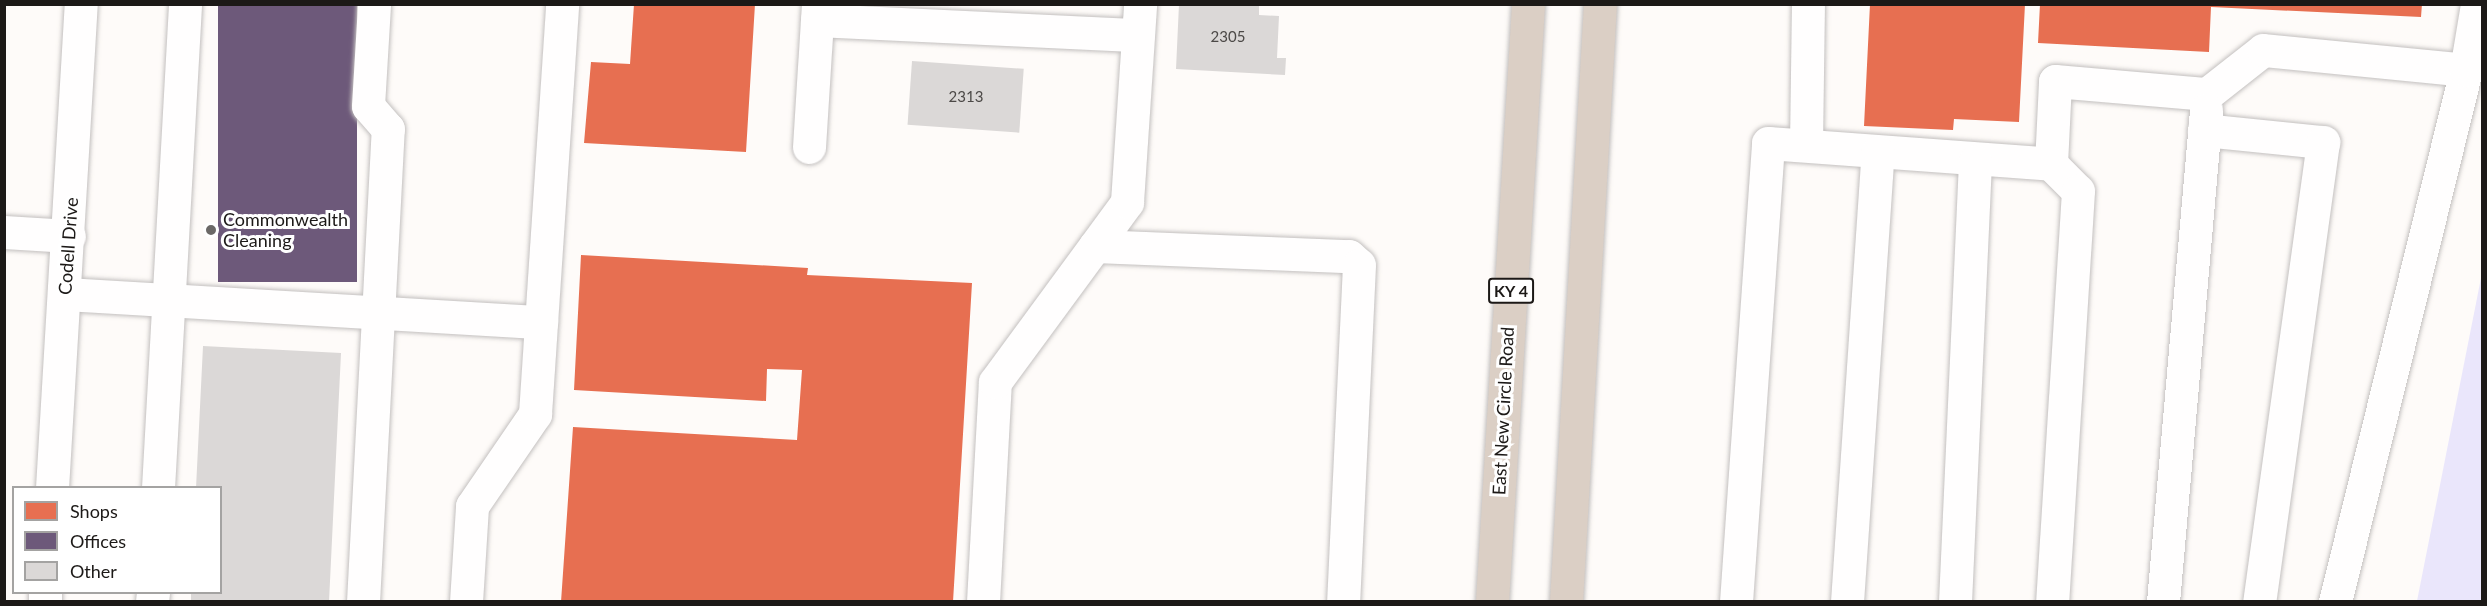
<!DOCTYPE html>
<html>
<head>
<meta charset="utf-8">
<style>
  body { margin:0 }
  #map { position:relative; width:2487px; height:606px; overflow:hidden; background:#fefbf9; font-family:Lato,sans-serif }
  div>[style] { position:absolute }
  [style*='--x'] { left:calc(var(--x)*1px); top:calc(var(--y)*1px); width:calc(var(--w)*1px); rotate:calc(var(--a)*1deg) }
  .green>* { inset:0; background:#eae6fb }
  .shops>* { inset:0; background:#e76f51 }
  .offices>* { inset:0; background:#6d597a; transform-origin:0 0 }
  .building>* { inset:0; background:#dbd8d7; transform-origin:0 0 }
  .roads { filter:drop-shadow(0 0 2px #c3c0bf) drop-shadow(0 0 2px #c3c0bf) }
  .minor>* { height:33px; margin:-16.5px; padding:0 16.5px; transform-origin:16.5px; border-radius:16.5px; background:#fffefe }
  .highway>* { height:33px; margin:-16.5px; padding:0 16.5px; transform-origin:16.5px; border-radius:16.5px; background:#dbcfc5 }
  .dots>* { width:16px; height:16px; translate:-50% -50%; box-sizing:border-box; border:3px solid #fff; border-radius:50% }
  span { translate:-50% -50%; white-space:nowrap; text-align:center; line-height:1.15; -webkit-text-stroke:6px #fff; paint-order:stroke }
  .number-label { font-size:15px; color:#4c4947 }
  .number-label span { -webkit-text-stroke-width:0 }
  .shield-label span { padding:2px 4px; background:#fff; border:2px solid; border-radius:4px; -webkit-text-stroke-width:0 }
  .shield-label { font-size:16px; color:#1c1917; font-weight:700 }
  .poi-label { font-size:18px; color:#1c1917 }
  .left { translate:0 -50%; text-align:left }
  .street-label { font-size:18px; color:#1c1917 }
  .frame { position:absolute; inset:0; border:6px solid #1c1917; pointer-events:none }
  .legend { position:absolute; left:12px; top:486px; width:210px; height:108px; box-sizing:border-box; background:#fff; border:2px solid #a4a3a2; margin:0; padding:8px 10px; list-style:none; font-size:18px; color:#1c1917 }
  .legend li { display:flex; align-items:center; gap:12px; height:30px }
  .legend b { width:30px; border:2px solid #a4a3a2 }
</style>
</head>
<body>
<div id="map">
  <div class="green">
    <i style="clip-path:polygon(2482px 273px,2482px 601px,2417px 601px)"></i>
  </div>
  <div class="shops">
    <i style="clip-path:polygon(634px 4px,755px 4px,746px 152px,584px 143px,591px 62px,630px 64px)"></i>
    <i style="clip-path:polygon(1870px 4px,2025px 4px,2019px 122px,1954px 119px,1953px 130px,1864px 126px)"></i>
    <i style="clip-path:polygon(2040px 4px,2422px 4px,2421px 17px,2211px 7px,2209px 52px,2038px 43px)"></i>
    <i style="clip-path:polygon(581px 255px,808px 268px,807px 275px,972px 283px,953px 602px,561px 602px,573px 427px,797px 440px,802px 370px,767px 369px,766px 401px,574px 390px)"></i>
  </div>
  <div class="offices">
    <i style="left:218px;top:4px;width:139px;height:278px"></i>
  </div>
  <div class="building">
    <i style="clip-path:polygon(1179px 4px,1259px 4px,1259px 15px,1279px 16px,1277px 58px,1286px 58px,1285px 75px,1176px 69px)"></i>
    <i style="left:912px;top:61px;width:112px;height:64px;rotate:4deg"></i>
    <i style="clip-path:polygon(203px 346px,341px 353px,329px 602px,191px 602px,191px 592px,220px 592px,220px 488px,196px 488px)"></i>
  </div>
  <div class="roads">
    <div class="minor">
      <i style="--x:817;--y:20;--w:321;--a:2.7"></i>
      <i style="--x:2204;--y:130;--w:120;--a:5.8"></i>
      <i style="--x:2323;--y:142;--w:464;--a:97.9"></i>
      <i style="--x:1806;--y:145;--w:141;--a:-89.2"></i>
      <i style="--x:809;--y:147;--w:143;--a:-86.4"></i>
      <i style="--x:2051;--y:164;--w:83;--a:-87.2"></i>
      <i style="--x:2055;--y:81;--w:153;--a:4.9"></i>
      <i style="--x:2207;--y:94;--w:71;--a:-38.2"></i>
      <i style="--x:2263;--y:50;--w:204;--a:5.6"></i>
      <i style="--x:4;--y:232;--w:65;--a:3.5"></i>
      <i style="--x:1095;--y:246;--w:254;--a:2.3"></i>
      <i style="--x:1349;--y:256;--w:13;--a:42"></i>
      <i style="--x:1359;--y:265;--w:337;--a:92.7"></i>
      <i style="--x:65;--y:294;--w:477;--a:3.4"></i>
      <i style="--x:52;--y:488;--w:485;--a:-86.6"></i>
      <i style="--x:158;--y:488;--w:485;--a:-86.8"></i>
      <i style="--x:45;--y:602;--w:10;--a:-90"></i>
      <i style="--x:152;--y:602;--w:10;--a:-84"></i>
      <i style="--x:363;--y:602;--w:474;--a:-87"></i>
      <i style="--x:388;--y:129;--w:30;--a:-131"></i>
      <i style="--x:368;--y:106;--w:102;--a:-86.6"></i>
      <i style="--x:466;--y:602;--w:96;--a:-86.4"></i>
      <i style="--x:472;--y:506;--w:112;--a:-55.6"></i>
      <i style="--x:535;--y:414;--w:411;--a:-86.2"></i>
      <i style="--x:983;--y:602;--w:220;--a:-86.9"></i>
      <i style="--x:995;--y:382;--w:223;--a:-53.7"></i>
      <i style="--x:1127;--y:202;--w:198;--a:-86.2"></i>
      <i style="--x:1736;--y:602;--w:460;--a:-86"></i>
      <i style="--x:1768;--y:143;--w:284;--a:4.2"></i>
      <i style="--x:2051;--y:164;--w:38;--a:45"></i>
      <i style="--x:2078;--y:191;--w:412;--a:93.6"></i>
      <i style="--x:1847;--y:602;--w:451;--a:-86.1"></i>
      <i style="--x:1955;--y:602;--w:441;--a:-87.4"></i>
      <i style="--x:2163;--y:602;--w:494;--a:-85"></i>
      <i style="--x:2335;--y:602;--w:548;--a:-76.17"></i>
      <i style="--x:2466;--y:70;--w:67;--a:-80.5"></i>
    </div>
    <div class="highway">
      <i style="--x:1492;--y:602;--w:599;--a:-86.55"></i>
      <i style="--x:1566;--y:602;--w:599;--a:-86.75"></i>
    </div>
  </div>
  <div class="dots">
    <i style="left:211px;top:230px;background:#6b6866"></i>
  </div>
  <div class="number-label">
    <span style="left:1228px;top:37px">2305</span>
    <span style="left:966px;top:97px">2313</span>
  </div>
  <div class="shield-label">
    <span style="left:1511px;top:291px">KY 4</span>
  </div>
  <div class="poi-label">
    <span class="left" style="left:223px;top:230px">Commonwealth<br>Cleaning</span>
  </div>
  <div class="street-label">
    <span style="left:68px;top:246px;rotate:-86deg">Codell Drive</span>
    <span style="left:1503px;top:411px;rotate:-87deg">East New Circle Road</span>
  </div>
  <div class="frame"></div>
  <ul class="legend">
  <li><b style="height:16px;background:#e76f51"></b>Shops</li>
  <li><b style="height:16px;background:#6d597a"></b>Offices</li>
  <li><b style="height:16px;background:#dbd8d7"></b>Other</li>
  </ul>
</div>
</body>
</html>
